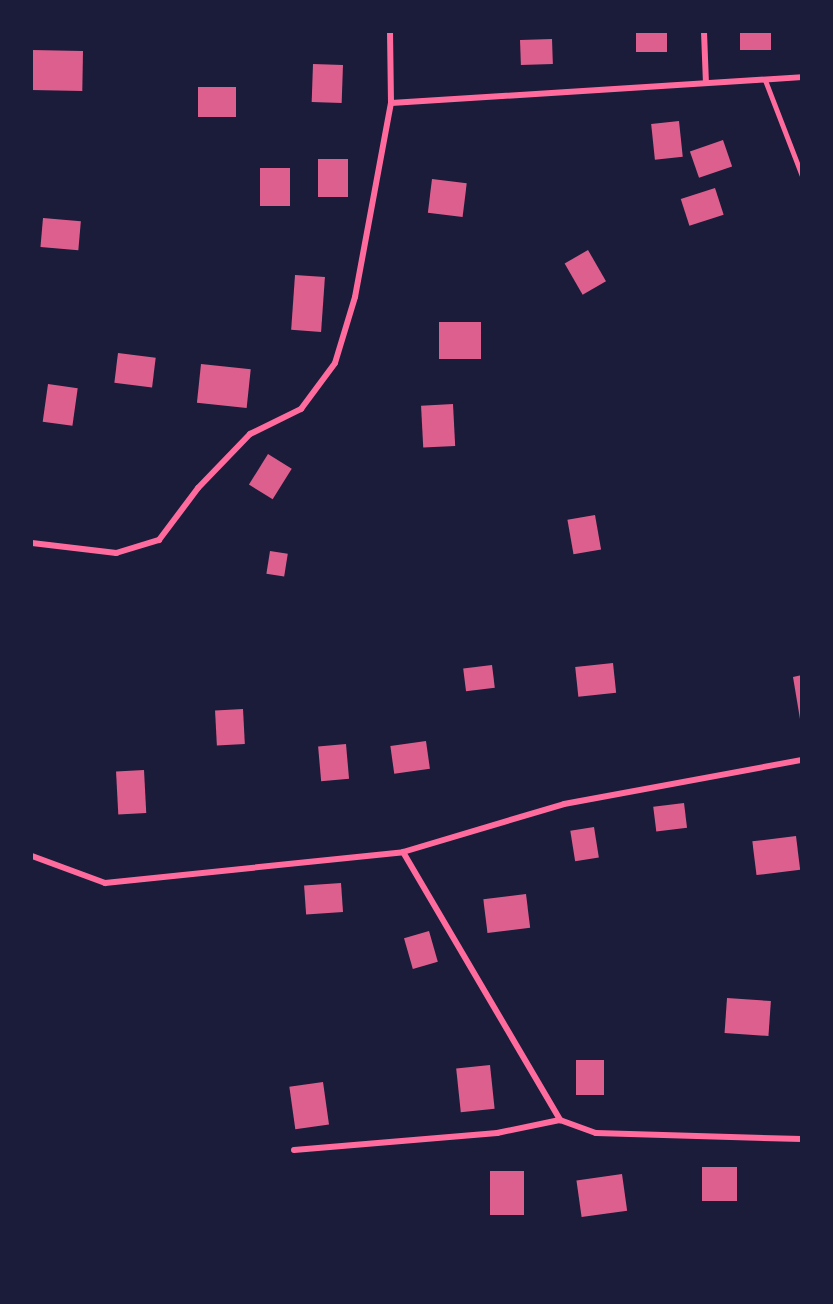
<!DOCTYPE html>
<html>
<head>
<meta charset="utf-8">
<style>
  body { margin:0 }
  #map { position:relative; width:833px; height:1304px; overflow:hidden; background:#1b1b3a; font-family:Rubik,sans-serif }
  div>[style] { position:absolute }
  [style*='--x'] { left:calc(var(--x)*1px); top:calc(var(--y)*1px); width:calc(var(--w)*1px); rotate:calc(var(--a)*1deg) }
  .building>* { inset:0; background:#dd5f8e; transform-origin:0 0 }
  .service>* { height:4.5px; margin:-2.25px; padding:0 2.25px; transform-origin:2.25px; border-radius:2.25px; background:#ff6b9d }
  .minor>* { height:6px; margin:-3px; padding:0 3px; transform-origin:3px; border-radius:3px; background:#ff6b9d }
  span { translate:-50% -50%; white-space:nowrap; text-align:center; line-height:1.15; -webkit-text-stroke:4.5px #1b1b3a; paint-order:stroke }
  .frame { position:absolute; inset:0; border:33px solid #1b1b3a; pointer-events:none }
</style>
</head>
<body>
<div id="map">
  <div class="building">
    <i style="left:636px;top:32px;width:31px;height:20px"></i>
    <i style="left:740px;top:32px;width:31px;height:18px"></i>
    <i style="left:552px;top:39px;width:25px;height:32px;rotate:88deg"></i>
    <i style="left:32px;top:50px;width:51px;height:40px;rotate:1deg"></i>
    <i style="left:313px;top:64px;width:30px;height:38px;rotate:2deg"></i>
    <i style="left:198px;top:87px;width:38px;height:30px"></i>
    <i style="left:679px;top:121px;width:36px;height:28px;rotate:84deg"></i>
    <i style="left:723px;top:140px;width:28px;height:35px;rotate:71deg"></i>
    <i style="left:318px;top:159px;width:30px;height:38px"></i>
    <i style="left:290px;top:168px;width:38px;height:30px;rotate:90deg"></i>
    <i style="left:432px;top:179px;width:35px;height:34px;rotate:7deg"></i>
    <i style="left:715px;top:188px;width:28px;height:36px;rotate:72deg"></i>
    <i style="left:43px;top:218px;width:38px;height:29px;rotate:5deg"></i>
    <i style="left:588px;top:250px;width:36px;height:27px;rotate:60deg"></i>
    <i style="left:295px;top:275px;width:30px;height:55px;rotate:4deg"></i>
    <i style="left:481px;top:322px;width:37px;height:42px;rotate:90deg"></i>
    <i style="left:118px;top:353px;width:38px;height:30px;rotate:7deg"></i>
    <i style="left:201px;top:364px;width:50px;height:39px;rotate:6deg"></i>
    <i style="left:48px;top:384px;width:30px;height:38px;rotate:8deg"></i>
    <i style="left:453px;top:404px;width:42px;height:32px;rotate:87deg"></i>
    <i style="left:268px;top:454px;width:28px;height:36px;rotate:32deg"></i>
    <i style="left:595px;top:515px;width:35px;height:28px;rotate:80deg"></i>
    <i style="left:270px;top:551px;width:18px;height:23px;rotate:9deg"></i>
    <i style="left:613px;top:663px;width:30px;height:38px;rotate:84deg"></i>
    <i style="left:492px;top:665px;width:23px;height:29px;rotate:83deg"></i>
    <i style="clip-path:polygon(802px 675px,802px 719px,800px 719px,793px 677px)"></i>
    <i style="left:243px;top:709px;width:35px;height:28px;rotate:87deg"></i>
    <i style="left:426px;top:741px;width:28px;height:36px;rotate:82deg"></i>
    <i style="left:346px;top:744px;width:35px;height:28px;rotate:85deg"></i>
    <i style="left:144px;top:770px;width:43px;height:28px;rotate:87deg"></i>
    <i style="left:684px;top:803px;width:25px;height:31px;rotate:83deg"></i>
    <i style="left:594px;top:827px;width:31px;height:24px;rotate:81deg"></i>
    <i style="left:796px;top:836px;width:34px;height:44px;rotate:83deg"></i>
    <i style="left:341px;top:883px;width:29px;height:37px;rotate:86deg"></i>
    <i style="left:526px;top:894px;width:34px;height:43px;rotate:83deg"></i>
    <i style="left:429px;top:931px;width:32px;height:26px;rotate:74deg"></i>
    <i style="left:727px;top:998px;width:44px;height:35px;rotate:4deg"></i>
    <i style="left:576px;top:1060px;width:28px;height:35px"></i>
    <i style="left:490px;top:1065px;width:44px;height:34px;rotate:84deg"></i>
    <i style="left:323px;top:1082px;width:43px;height:34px;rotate:82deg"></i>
    <i style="left:702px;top:1167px;width:35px;height:34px"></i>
    <i style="left:490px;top:1171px;width:34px;height:44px"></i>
    <i style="left:622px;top:1174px;width:37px;height:46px;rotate:82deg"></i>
  </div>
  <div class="service">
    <i style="--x:765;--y:79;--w:103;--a:68.9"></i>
  </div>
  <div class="minor">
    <i style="--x:704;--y:32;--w:51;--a:87.8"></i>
    <i style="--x:391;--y:103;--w:412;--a:-3.6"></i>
    <i style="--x:32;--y:543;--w:85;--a:6.8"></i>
    <i style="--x:116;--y:553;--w:45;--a:-16.8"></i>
    <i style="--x:159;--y:540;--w:65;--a:-53.1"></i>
    <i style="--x:198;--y:488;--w:75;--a:-46.1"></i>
    <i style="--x:250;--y:434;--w:57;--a:-26.1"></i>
    <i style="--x:301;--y:409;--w:57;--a:-53.5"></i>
    <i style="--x:335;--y:363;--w:69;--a:-73.1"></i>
    <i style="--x:355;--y:297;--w:197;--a:-79.5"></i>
    <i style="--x:391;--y:103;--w:71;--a:-90.8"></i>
    <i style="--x:403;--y:852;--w:311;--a:59.6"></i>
    <i style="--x:32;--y:856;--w:78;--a:20.3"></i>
    <i style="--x:105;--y:883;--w:300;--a:-5.9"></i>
    <i style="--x:403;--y:852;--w:168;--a:-16.6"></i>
    <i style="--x:564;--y:804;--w:242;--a:-10.5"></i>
    <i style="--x:294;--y:1150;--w:204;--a:-4.8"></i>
    <i style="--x:497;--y:1133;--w:64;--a:-11.7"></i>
    <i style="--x:560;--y:1120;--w:38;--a:20"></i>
    <i style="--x:596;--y:1133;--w:206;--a:1.7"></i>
  </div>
  <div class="frame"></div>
</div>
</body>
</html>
